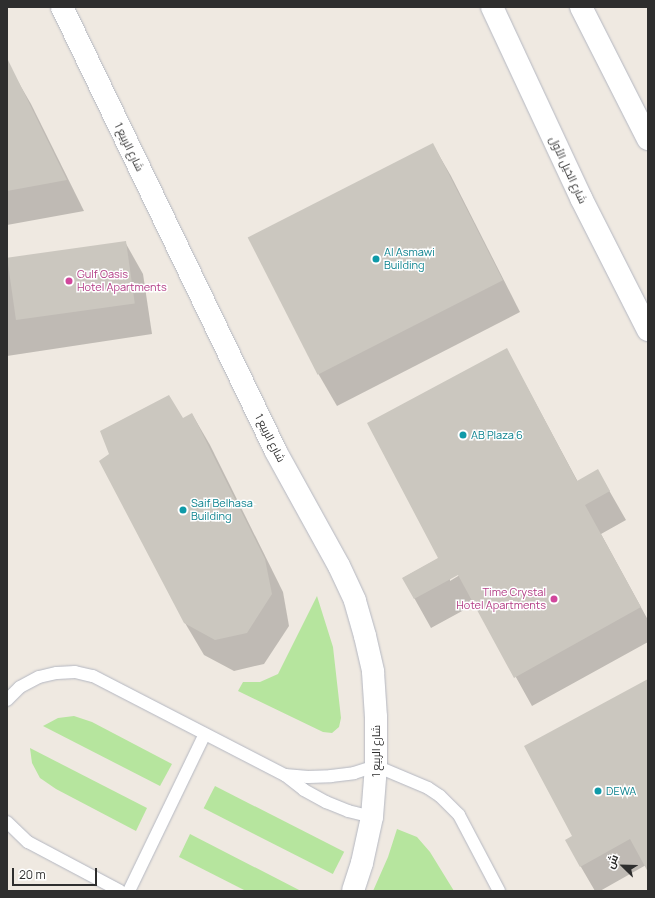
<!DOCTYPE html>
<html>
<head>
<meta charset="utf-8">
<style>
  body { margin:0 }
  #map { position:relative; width:655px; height:898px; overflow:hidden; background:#efe9e1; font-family:Manrope,Cairo,sans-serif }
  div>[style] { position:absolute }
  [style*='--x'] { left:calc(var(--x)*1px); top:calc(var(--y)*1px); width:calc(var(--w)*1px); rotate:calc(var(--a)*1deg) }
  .green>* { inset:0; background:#b6e59e; transform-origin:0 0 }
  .shadow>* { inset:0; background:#0003 }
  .building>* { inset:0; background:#cbc7bf; transform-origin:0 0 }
  .roads { filter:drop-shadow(0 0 1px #b4b7c1) drop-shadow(0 0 1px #b4b7c1) }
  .lane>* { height:12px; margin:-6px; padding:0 6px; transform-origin:6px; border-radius:6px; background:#fff }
  .street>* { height:22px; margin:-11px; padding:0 11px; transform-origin:11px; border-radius:11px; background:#fff }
  .secondary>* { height:22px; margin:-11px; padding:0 11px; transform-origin:11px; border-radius:11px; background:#fff }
  .dots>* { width:11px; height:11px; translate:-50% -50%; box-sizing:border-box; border:2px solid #fff; border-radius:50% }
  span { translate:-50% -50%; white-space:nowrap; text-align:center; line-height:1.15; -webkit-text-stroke:3px #fff; paint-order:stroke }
  .street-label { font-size:11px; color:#2e2e2e }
  .culture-label { font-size:11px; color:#0d838f }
  .left { translate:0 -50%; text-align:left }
  .hotel-label { font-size:11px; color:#b23c85 }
  .right { translate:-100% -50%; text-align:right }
  .frame { position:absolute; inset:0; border:8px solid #2e2e2e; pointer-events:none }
  .north { position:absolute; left:603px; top:846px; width:40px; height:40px; -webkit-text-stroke:3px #fff; paint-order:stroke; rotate:293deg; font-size:11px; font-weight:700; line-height:16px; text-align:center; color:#2e2e2e }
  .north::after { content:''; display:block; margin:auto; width:14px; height:18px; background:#2e2e2e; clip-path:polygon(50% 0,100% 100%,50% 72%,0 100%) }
  .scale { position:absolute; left:12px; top:868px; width:85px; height:18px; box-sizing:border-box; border:2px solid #2e2e2e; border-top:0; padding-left:5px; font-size:12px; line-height:14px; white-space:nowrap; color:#2e2e2e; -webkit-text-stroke:3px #fff; paint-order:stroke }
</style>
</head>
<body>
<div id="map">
  <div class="green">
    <i style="clip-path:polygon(317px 596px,333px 647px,341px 718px,339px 727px,332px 733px,323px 732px,238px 691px,243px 682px,260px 682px,278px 674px)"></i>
    <i style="clip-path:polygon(74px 716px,92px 722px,172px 764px,160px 786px,43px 726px,58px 718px)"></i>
    <i style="clip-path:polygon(30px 748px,147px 808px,136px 831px,56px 789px,40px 778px,32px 763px)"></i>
    <i style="left:215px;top:786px;width:145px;height:25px;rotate:27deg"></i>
    <i style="clip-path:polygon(397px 829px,417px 837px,430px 852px,454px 891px,373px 891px,388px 857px)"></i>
    <i style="clip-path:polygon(190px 834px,301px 891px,246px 891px,179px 857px)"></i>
  </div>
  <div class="shadow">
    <i style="clip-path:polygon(13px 73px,31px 104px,84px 211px,7px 225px,7px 76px)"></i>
    <i style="clip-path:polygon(433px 145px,451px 176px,520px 312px,337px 406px,319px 375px,251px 240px)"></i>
    <i style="clip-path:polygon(125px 242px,143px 274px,152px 334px,7px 356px,7px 260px)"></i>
    <i style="clip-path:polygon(evenodd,507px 350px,578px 482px,598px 471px,626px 520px,601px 534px,648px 620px,648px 642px,532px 706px,475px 604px,431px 628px,403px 578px,439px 558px,507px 350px,462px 572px,463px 573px,450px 581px,450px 578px,462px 572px)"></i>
    <i style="clip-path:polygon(192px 414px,210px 445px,283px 592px,289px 626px,264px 664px,234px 671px,204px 655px,185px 623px,183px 420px)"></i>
    <i style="clip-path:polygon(648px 680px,648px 869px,646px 865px,600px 891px,595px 891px,581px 867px,574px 836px)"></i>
  </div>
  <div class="building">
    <i style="clip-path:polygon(7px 58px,67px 180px,7px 191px)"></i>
    <i style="left:433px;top:143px;width:154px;height:208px;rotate:63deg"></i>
    <i style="left:126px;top:241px;width:63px;height:120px;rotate:82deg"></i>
    <i style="clip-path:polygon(507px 348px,577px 481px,598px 469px,610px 491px,585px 505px,641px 607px,514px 678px,458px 575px,414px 599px,402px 578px,438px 558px,367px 423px)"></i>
    <i style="clip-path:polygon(169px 395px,183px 418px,192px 413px,265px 559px,272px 594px,247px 633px,215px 640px,184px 623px,99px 461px,109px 454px,100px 431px)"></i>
    <i style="clip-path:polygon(648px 679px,648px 872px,630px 839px,580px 867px,565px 840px,572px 836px,524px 746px)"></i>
  </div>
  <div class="roads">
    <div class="lane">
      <i style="--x:7;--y:700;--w:18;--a:-45"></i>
      <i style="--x:20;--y:687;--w:21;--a:-28"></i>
      <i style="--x:39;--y:677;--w:18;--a:-13"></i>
      <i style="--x:57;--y:673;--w:18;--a:-3"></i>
      <i style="--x:75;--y:672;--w:18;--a:13"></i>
      <i style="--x:93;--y:676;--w:216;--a:27.3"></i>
      <i style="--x:285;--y:775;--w:24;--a:38"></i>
      <i style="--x:304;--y:790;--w:25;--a:29"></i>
      <i style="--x:326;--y:802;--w:24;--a:22"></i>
      <i style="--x:348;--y:811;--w:25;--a:14"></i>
      <i style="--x:285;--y:775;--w:23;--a:5"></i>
      <i style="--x:308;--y:777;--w:23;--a:-2"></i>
      <i style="--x:331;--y:776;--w:23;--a:-7"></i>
      <i style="--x:354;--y:773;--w:23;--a:-18"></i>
      <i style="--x:376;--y:766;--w:56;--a:22.9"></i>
      <i style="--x:428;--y:788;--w:14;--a:34"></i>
      <i style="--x:440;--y:796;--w:27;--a:45"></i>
      <i style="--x:459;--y:815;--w:86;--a:62.2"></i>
      <i style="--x:7;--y:822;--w:29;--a:44"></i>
      <i style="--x:28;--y:842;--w:104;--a:28"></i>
      <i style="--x:129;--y:891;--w:174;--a:-64.2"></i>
    </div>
    <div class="street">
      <i style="--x:62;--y:7;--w:492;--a:64.3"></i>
      <i style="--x:275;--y:450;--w:132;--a:61.1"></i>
      <i style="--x:339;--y:566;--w:38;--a:65"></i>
      <i style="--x:355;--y:601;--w:36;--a:74"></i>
      <i style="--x:365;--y:636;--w:37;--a:77"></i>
      <i style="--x:373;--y:672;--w:45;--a:86.2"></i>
      <i style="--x:376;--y:717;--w:49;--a:90"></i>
      <i style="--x:376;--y:766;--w:51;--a:94.5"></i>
      <i style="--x:372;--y:817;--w:47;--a:102.3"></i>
      <i style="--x:362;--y:863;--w:29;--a:108"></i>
    </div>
    <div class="secondary">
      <i style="--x:492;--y:7;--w:211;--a:65"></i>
      <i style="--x:581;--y:198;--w:148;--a:63.1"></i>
      <i style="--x:581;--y:7;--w:148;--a:63.1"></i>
    </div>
  </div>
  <div class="dots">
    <i style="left:376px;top:259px;background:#0f9aa8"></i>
    <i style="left:69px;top:281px;background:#d1479c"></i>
    <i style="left:463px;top:435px;background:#0f9aa8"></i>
    <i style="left:183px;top:510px;background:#0f9aa8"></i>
    <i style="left:554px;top:599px;background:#d1479c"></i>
    <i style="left:598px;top:791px;background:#0f9aa8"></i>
  </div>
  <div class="street-label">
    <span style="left:129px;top:147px;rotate:64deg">شارع الربيع 1</span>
    <span style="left:568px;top:170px;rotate:65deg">شارع الخيل الأول</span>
    <span style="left:270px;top:438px;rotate:63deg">شارع الربيع 1</span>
    <span style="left:376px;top:751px;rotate:-90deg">شارع الربيع 1</span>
  </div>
  <div class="culture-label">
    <span class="left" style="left:384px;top:259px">Al Asmawi<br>Building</span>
    <span class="left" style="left:471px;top:435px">AB Plaza 6</span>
    <span class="left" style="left:191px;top:510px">Saif Belhasa<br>Building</span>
    <span class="left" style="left:606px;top:791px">DEWA</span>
  </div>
  <div class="hotel-label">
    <span class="left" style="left:77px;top:281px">Gulf Oasis<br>Hotel Apartments</span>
    <span class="right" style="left:546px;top:599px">Time Crystal<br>Hotel Apartments</span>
  </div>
  <div class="frame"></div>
  <div class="north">ش</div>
  <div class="scale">20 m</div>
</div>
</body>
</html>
